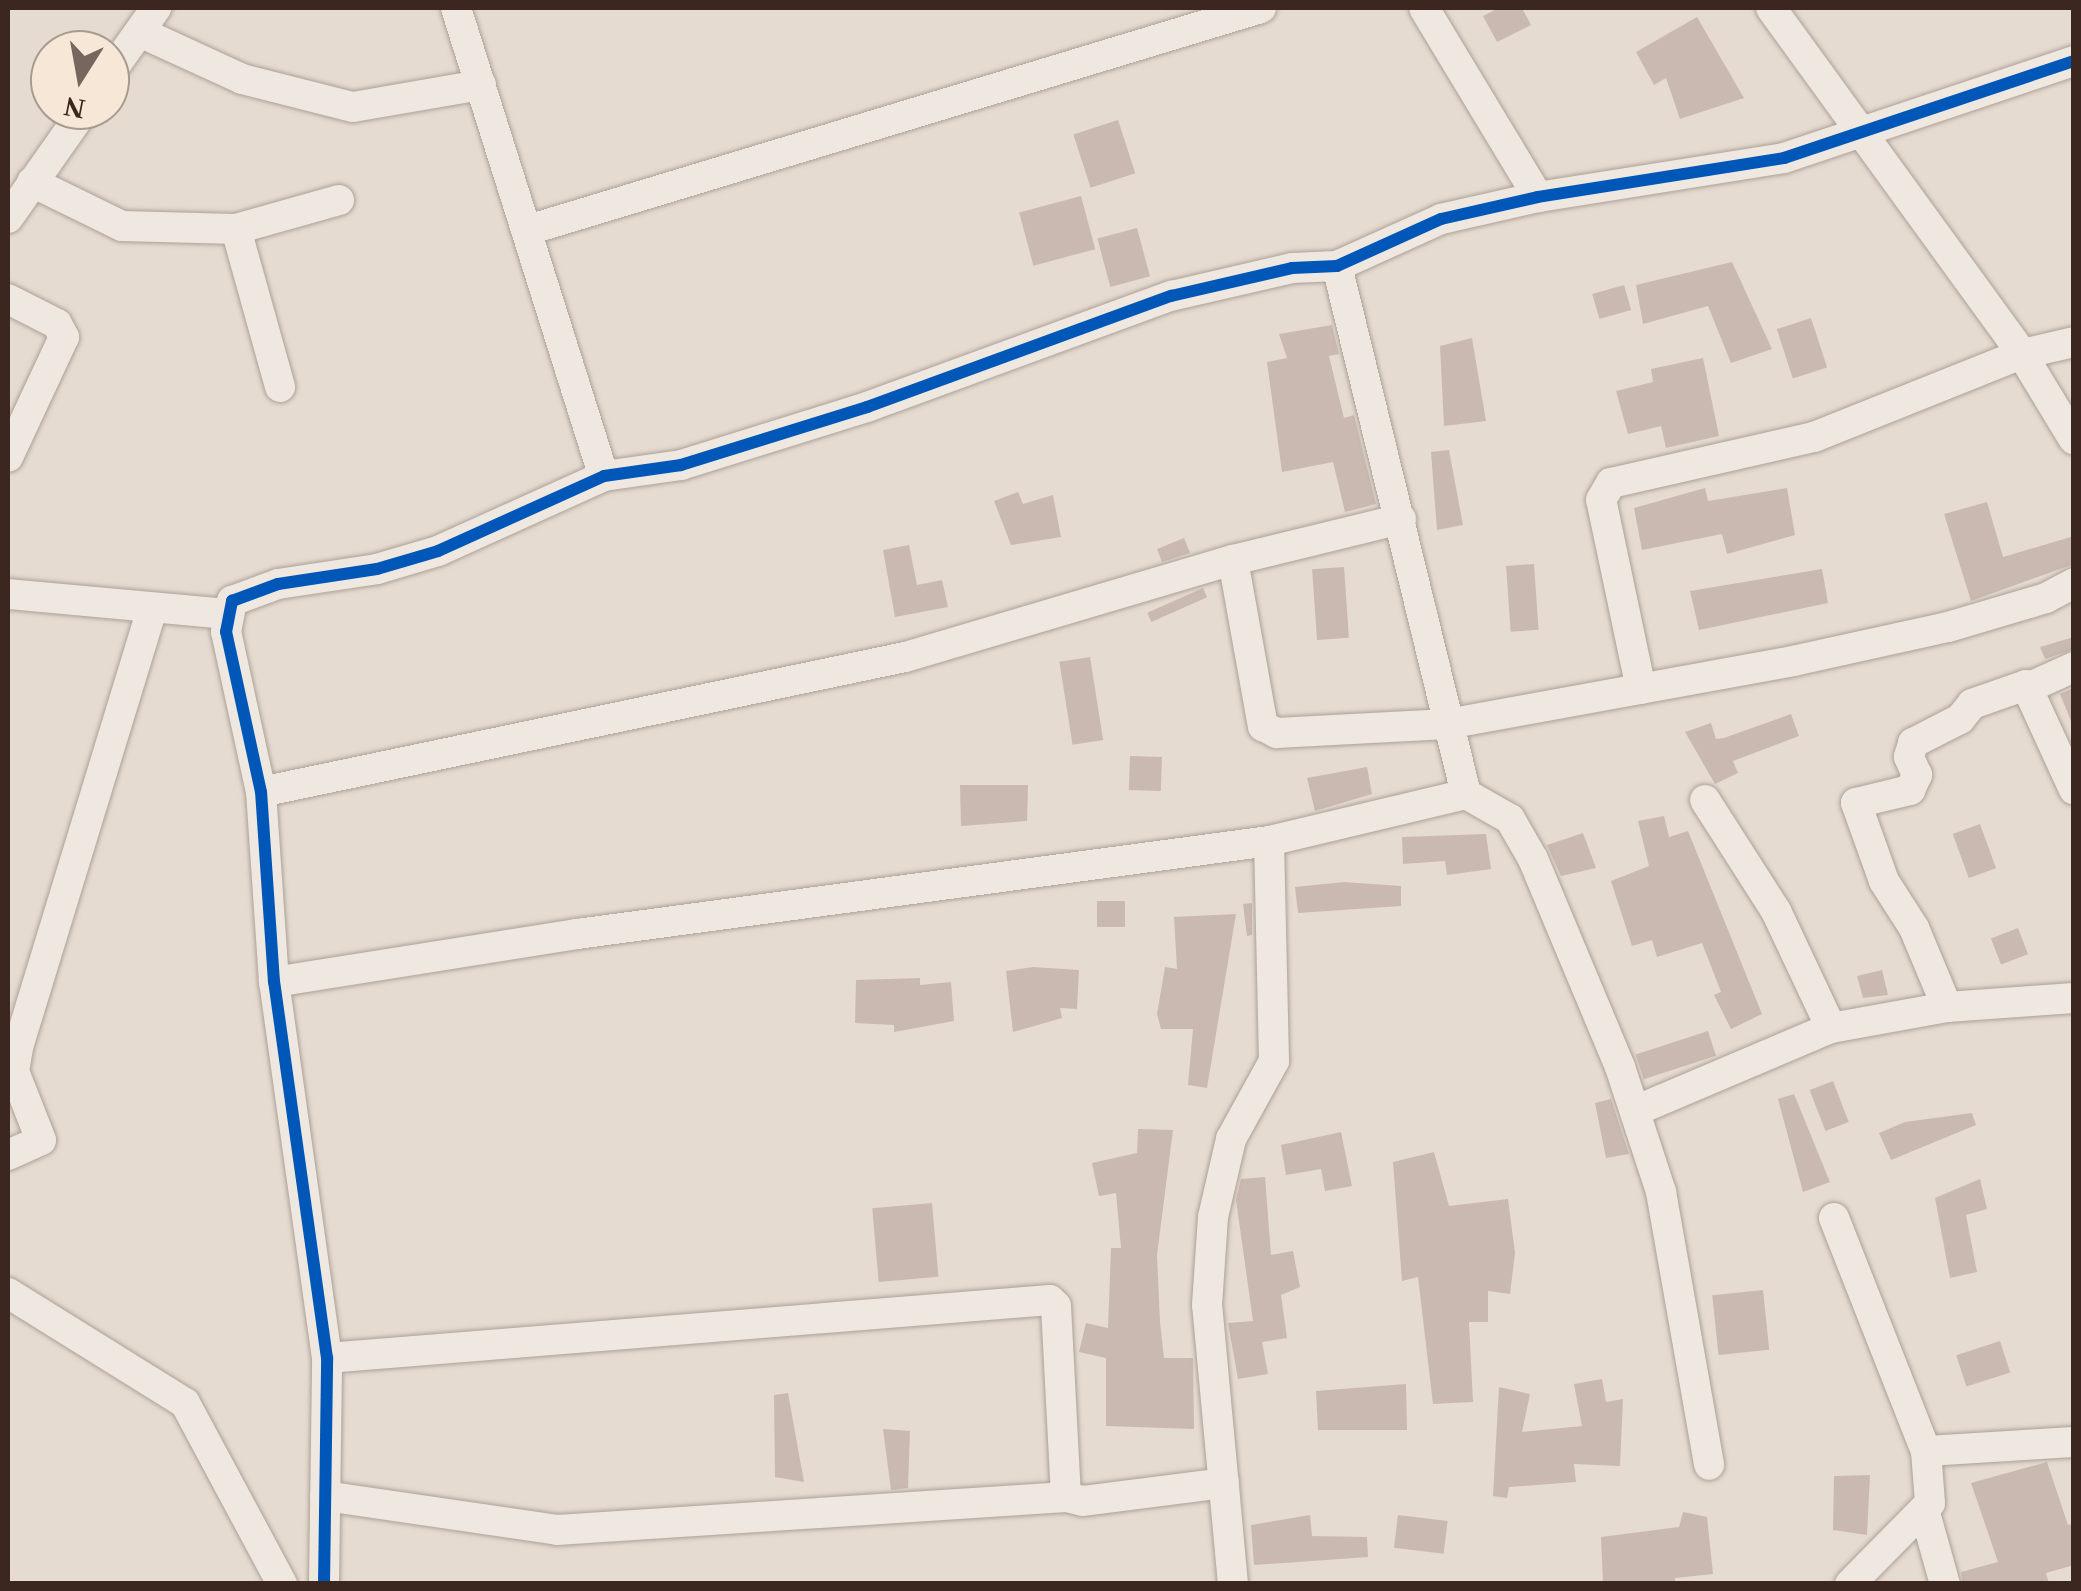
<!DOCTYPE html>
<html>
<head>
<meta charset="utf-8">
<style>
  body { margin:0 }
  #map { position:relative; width:2081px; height:1591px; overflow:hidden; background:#e6dbd0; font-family:Georgia,serif }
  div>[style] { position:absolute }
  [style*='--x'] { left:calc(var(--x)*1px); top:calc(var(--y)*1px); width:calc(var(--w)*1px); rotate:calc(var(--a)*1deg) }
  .building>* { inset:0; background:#cab9b0; transform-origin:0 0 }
  .roads { filter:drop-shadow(0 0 2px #aca198) drop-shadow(0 0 2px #aca198) }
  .minor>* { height:30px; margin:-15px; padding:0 15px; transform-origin:15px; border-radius:15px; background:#eee8e1 }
  .cycleway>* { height:12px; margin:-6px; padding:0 6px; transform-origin:6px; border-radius:6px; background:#0057b8 }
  span { translate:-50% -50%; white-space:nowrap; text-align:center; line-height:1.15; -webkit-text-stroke:8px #f6e7d6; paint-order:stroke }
  .frame { position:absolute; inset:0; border:10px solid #3b2720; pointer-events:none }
  .north { position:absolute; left:30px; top:30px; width:100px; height:100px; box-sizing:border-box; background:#f6e7d6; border:2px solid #ab9a8d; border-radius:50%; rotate:191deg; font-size:28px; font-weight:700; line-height:40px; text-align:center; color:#3b2720 }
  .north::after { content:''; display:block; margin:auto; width:35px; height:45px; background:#77665e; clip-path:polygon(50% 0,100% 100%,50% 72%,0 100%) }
</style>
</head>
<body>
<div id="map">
  <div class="building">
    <i style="clip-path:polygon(1499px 8px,1522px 8px,1531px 25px,1497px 42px,1483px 16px)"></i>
    <i style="clip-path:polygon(1697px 17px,1744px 98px,1680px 119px,1666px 78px,1654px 85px,1636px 52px)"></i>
    <i style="left:1118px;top:120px;width:56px;height:47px;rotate:72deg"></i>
    <i style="left:1081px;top:196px;width:55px;height:64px;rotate:75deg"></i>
    <i style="left:1137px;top:228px;width:50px;height:41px;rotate:75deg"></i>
    <i style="clip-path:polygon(1732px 262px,1772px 349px,1731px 363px,1708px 306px,1643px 324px,1636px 285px)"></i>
    <i style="left:1624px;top:285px;width:26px;height:33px;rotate:74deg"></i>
    <i style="left:1811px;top:318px;width:52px;height:36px;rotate:72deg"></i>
    <i style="clip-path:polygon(1332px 325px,1339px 354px,1329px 356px,1344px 418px,1354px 415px,1376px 504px,1345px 512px,1333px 462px,1282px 472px,1267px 362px,1287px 358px,1279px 334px)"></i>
    <i style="clip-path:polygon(1472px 338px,1486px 421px,1444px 426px,1440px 346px)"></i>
    <i style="clip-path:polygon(1703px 358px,1719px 436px,1666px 448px,1661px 426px,1628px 434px,1616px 391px,1653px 382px,1651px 369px)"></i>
    <i style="clip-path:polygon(1449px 450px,1463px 525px,1437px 530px,1431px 452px)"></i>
    <i style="clip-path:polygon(1705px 488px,1708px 501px,1787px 488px,1795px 535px,1727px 554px,1722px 534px,1642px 550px,1634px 508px)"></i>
    <i style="clip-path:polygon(1018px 492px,1023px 504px,1053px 495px,1061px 537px,1011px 545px,994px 501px)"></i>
    <i style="clip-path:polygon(1987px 502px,2003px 557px,2074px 536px,2074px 564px,1971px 601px,1944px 514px)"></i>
    <i style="clip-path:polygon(1184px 538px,1190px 553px,1162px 562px,1157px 549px)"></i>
    <i style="clip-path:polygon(909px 545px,917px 585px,942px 580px,948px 607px,895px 617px,883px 550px)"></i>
    <i style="left:1534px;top:564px;width:66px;height:28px;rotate:86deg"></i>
    <i style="left:1344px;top:567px;width:71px;height:32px;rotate:86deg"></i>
    <i style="clip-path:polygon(1822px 569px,1828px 603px,1699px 630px,1690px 591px)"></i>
    <i style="left:1203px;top:588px;width:10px;height:61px;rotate:66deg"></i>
    <i style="clip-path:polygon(2074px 637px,2074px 649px,2045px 659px,2040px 647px)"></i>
    <i style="left:1090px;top:657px;width:84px;height:31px;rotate:81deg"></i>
    <i style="clip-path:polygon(2074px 688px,2074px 725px,2073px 726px,2060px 694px)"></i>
    <i style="clip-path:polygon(1791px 714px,1799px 736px,1733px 761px,1738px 773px,1715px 784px,1685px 732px,1711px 723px,1716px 739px,1724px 738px)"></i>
    <i style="left:1130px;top:756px;width:32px;height:34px;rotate:2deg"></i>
    <i style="clip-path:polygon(1367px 767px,1372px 794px,1315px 811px,1307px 778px)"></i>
    <i style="clip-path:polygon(960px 785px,1028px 785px,1027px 821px,961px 826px)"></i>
    <i style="clip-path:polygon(1664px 816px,1669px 837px,1688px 831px,1762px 1014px,1731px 1029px,1714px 995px,1721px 992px,1702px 943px,1657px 957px,1652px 940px,1632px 946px,1611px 881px,1649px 866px,1638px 821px)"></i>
    <i style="left:1980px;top:824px;width:47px;height:29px;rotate:70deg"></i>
    <i style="clip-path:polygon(1583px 833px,1596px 868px,1561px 876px,1547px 845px)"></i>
    <i style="clip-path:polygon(1486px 834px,1491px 869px,1447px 875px,1445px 861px,1403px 864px,1402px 837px)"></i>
    <i style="clip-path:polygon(1344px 882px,1401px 886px,1401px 906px,1298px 913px,1295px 887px)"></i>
    <i style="left:1097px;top:901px;width:28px;height:26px"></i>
    <i style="clip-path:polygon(1252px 903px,1252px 935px,1247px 936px,1243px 904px)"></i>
    <i style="clip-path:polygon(1236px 914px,1207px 1088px,1188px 1085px,1193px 1029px,1161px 1029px,1157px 1014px,1165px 967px,1177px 969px,1174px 917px)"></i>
    <i style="left:2018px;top:928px;width:28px;height:29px;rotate:69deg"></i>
    <i style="clip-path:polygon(1033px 967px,1079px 970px,1077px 1009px,1060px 1008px,1062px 1018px,1013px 1032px,1006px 971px)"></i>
    <i style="clip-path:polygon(1882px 970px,1888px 995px,1863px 998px,1857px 976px)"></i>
    <i style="clip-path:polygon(920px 978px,920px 985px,951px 982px,954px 1021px,894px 1032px,894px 1025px,855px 1023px,856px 980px)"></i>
    <i style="left:1708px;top:1031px;width:26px;height:76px;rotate:72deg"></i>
    <i style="left:1833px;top:1081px;width:44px;height:25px;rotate:69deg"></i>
    <i style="clip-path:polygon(1794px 1094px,1830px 1182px,1803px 1192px,1778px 1099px)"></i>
    <i style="clip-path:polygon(1611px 1099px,1629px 1154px,1606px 1158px,1595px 1103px)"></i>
    <i style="clip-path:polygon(1972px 1113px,1976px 1125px,1891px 1160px,1879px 1133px,1905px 1122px)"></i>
    <i style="clip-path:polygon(1138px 1129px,1173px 1130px,1157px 1255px,1160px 1322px,1164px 1358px,1193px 1358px,1194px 1429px,1106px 1426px,1106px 1358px,1079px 1352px,1086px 1323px,1108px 1328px,1111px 1248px,1121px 1248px,1116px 1193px,1099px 1196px,1092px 1163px,1137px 1153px)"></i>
    <i style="clip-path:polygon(1341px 1132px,1352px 1186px,1325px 1191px,1321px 1169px,1286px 1175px,1281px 1145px)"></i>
    <i style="clip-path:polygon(1434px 1152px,1449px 1206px,1508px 1199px,1515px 1253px,1510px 1294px,1488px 1291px,1488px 1322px,1469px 1322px,1473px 1402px,1433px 1404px,1418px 1277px,1402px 1281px,1393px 1162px)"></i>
    <i style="clip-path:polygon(1265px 1177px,1271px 1255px,1293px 1251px,1300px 1287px,1281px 1295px,1287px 1338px,1262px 1342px,1268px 1374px,1238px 1379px,1228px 1323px,1253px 1321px,1236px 1200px,1241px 1179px)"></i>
    <i style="clip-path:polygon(1980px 1179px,1987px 1209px,1966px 1215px,1977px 1272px,1950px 1278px,1935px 1198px)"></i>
    <i style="left:932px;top:1203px;width:74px;height:60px;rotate:85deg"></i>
    <i style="left:1763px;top:1290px;width:60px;height:51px;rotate:84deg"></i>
    <i style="left:2000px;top:1341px;width:33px;height:46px;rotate:72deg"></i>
    <i style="clip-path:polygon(1602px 1379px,1606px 1402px,1623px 1399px,1620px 1466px,1574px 1464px,1576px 1482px,1509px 1487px,1507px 1498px,1493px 1496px,1499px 1387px,1530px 1394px,1522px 1432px,1582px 1426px,1574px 1384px)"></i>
    <i style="clip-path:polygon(1406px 1384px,1407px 1430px,1318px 1430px,1316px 1391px)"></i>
    <i style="clip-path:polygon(788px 1393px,804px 1482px,775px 1477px,774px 1395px)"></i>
    <i style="clip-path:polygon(883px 1429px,910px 1431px,908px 1488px,891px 1490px)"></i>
    <i style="clip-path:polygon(2047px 1462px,2068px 1525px,2074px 1523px,2074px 1565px,2046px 1573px,2049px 1584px,1963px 1584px,1961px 1572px,1998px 1562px,1971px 1483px)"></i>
    <i style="clip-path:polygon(1870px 1475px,1867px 1535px,1833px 1530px,1834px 1476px)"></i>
    <i style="clip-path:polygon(1683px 1512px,1707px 1517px,1713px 1574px,1675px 1578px,1675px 1584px,1603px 1584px,1601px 1537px,1679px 1527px)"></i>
    <i style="clip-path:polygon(1310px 1515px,1312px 1536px,1367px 1537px,1368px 1557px,1254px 1565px,1251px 1525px)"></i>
    <i style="left:1398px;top:1515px;width:50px;height:33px;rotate:7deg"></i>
  </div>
  <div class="roads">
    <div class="minor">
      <i style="--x:456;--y:8;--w:491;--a:72.5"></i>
      <i style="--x:1424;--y:8;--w:221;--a:58.9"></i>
      <i style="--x:1771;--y:8;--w:427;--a:54"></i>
      <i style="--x:2022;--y:354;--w:100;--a:58.8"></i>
      <i style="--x:142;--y:33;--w:110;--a:24.7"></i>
      <i style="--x:242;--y:79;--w:114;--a:14.2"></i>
      <i style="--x:353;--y:107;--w:130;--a:-9.8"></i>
      <i style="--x:110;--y:73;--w:80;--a:-54.7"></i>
      <i style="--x:32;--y:182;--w:100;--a:26.1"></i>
      <i style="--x:122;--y:226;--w:114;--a:1.5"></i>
      <i style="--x:236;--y:229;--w:164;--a:74.4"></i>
      <i style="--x:8;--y:218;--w:132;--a:-54.9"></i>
      <i style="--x:236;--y:229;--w:107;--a:-15.7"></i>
      <i style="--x:528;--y:230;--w:766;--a:-16.85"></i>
      <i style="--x:1337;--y:266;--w:544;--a:76.27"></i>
      <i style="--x:1466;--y:794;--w:51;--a:29.6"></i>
      <i style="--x:1510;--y:819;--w:46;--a:60.1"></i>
      <i style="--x:1533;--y:859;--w:225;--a:67.3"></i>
      <i style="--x:1620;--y:1067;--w:132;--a:71.8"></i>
      <i style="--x:1661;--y:1192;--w:277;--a:80"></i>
      <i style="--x:8;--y:299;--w:55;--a:27"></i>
      <i style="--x:57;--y:324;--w:15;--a:62"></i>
      <i style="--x:64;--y:337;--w:132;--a:115"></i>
      <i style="--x:1233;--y:560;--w:169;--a:79.8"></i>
      <i style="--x:1263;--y:726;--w:16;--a:27"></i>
      <i style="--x:1277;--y:733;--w:170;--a:-3"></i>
      <i style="--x:1447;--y:724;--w:352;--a:-10.3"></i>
      <i style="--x:1793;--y:661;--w:159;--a:-12.4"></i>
      <i style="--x:1948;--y:627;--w:102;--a:-16.5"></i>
      <i style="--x:2046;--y:598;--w:32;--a:-28"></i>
      <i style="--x:8;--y:594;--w:219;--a:5.2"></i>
      <i style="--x:2030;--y:687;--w:48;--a:-24.4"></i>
      <i style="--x:1641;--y:689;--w:193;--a:-101.9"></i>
      <i style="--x:1601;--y:500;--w:20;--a:-60"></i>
      <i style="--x:1611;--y:483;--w:208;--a:-12.8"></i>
      <i style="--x:1814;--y:437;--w:224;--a:-21.8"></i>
      <i style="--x:2022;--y:354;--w:53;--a:-13"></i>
      <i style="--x:261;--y:792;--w:658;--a:-11.84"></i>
      <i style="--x:905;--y:657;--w:342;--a:-16.5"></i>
      <i style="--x:1233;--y:560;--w:173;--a:-13.7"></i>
      <i style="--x:1705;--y:800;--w:132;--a:57.4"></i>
      <i style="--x:1776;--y:911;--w:129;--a:64.8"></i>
      <i style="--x:274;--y:982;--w:307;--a:-9"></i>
      <i style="--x:577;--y:934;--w:698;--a:-7.65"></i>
      <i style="--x:1269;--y:841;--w:203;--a:-13.4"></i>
      <i style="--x:1947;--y:1007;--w:86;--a:-112.7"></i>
      <i style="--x:1914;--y:928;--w:56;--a:-122.6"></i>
      <i style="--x:1884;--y:881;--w:83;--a:-109.7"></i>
      <i style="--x:1856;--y:803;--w:56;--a:-13.5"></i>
      <i style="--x:1910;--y:790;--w:17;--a:-65"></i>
      <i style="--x:1917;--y:775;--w:20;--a:-114"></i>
      <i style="--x:1909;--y:757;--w:15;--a:-74"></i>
      <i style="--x:1913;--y:743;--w:53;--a:-27.1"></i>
      <i style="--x:1960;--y:719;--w:19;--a:-51"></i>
      <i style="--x:1972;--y:704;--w:57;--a:-19.4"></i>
      <i style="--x:2026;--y:685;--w:115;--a:65.4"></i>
      <i style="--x:1635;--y:1111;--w:213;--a:-23"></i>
      <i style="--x:1831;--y:1028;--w:118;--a:-10.3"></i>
      <i style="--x:1947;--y:1007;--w:127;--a:-4.1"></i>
      <i style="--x:8;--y:1155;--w:36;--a:-24"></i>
      <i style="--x:41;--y:1140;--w:74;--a:-111.4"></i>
      <i style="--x:14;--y:1071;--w:27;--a:-80"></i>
      <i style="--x:19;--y:1044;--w:453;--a:-73"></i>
      <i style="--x:1834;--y:1218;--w:251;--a:68.5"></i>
      <i style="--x:1926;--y:1451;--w:52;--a:85.6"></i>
      <i style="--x:1930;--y:1503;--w:114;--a:134.6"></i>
      <i style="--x:8;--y:1293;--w:208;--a:31.9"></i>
      <i style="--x:185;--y:1403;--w:205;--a:61.8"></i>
      <i style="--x:327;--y:1358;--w:725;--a:-4.59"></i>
      <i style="--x:1050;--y:1300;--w:8;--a:45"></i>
      <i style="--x:1056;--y:1306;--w:191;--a:87"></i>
      <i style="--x:1066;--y:1497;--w:17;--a:13"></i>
      <i style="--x:1083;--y:1501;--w:142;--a:-7.3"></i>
      <i style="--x:1926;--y:1451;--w:148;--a:-3.5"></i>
      <i style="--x:325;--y:1496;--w:234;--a:8.3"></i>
      <i style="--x:557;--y:1530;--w:510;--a:-3.71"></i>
      <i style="--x:1925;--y:1513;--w:74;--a:74.3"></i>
      <i style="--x:324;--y:1584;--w:226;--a:-89.2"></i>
      <i style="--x:327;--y:1358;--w:380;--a:-98"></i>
      <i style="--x:274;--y:982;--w:190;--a:-93.9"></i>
      <i style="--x:261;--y:792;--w:164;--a:-102.3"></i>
      <i style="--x:226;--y:632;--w:32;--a:-79"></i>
      <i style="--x:232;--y:601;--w:49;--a:-20.3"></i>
      <i style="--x:278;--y:584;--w:100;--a:-8.6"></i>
      <i style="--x:377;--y:569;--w:64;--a:-16.4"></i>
      <i style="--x:438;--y:551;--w:182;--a:-24.3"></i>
      <i style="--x:604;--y:476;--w:78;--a:-8.1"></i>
      <i style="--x:681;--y:465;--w:195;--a:-17.3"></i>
      <i style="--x:867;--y:407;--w:324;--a:-20.1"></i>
      <i style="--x:1171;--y:296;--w:124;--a:-13"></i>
      <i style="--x:1292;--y:268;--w:45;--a:-2.5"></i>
      <i style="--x:1337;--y:266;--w:114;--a:-24.3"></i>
      <i style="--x:1441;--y:219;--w:99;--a:-12.8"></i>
      <i style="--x:1538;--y:197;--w:249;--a:-9"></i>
      <i style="--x:1784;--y:158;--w:306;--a:-18.5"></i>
      <i style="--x:1233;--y:1584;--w:280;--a:-95.3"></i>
      <i style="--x:1207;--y:1305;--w:88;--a:-86.1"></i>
      <i style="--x:1213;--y:1217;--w:80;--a:-77"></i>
      <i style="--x:1231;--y:1139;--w:89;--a:-61.1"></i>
      <i style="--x:1274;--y:1061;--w:220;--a:-91.3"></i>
    </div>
  </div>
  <div class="cycleway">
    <i style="--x:324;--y:1584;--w:226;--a:-89.2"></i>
    <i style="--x:327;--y:1358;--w:380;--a:-98"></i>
    <i style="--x:274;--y:982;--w:190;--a:-93.9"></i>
    <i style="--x:261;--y:792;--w:164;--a:-102.3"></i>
    <i style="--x:226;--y:632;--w:32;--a:-79"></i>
    <i style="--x:232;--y:601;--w:49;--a:-20.3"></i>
    <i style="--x:278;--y:584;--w:100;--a:-8.6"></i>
    <i style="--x:377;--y:569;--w:64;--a:-16.4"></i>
    <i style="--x:438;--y:551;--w:182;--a:-24.3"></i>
    <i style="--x:604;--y:476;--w:78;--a:-8.1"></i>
    <i style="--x:681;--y:465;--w:195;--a:-17.3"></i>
    <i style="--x:867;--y:407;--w:324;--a:-20.1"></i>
    <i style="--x:1171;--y:296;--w:124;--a:-13"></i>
    <i style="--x:1292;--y:268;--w:45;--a:-2.5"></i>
    <i style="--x:1337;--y:266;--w:114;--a:-24.3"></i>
    <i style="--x:1441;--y:219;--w:99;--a:-12.8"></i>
    <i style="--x:1538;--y:197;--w:249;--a:-9"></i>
    <i style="--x:1784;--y:158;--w:306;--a:-18.5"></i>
  </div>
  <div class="frame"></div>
  <div class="north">N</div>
</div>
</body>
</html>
